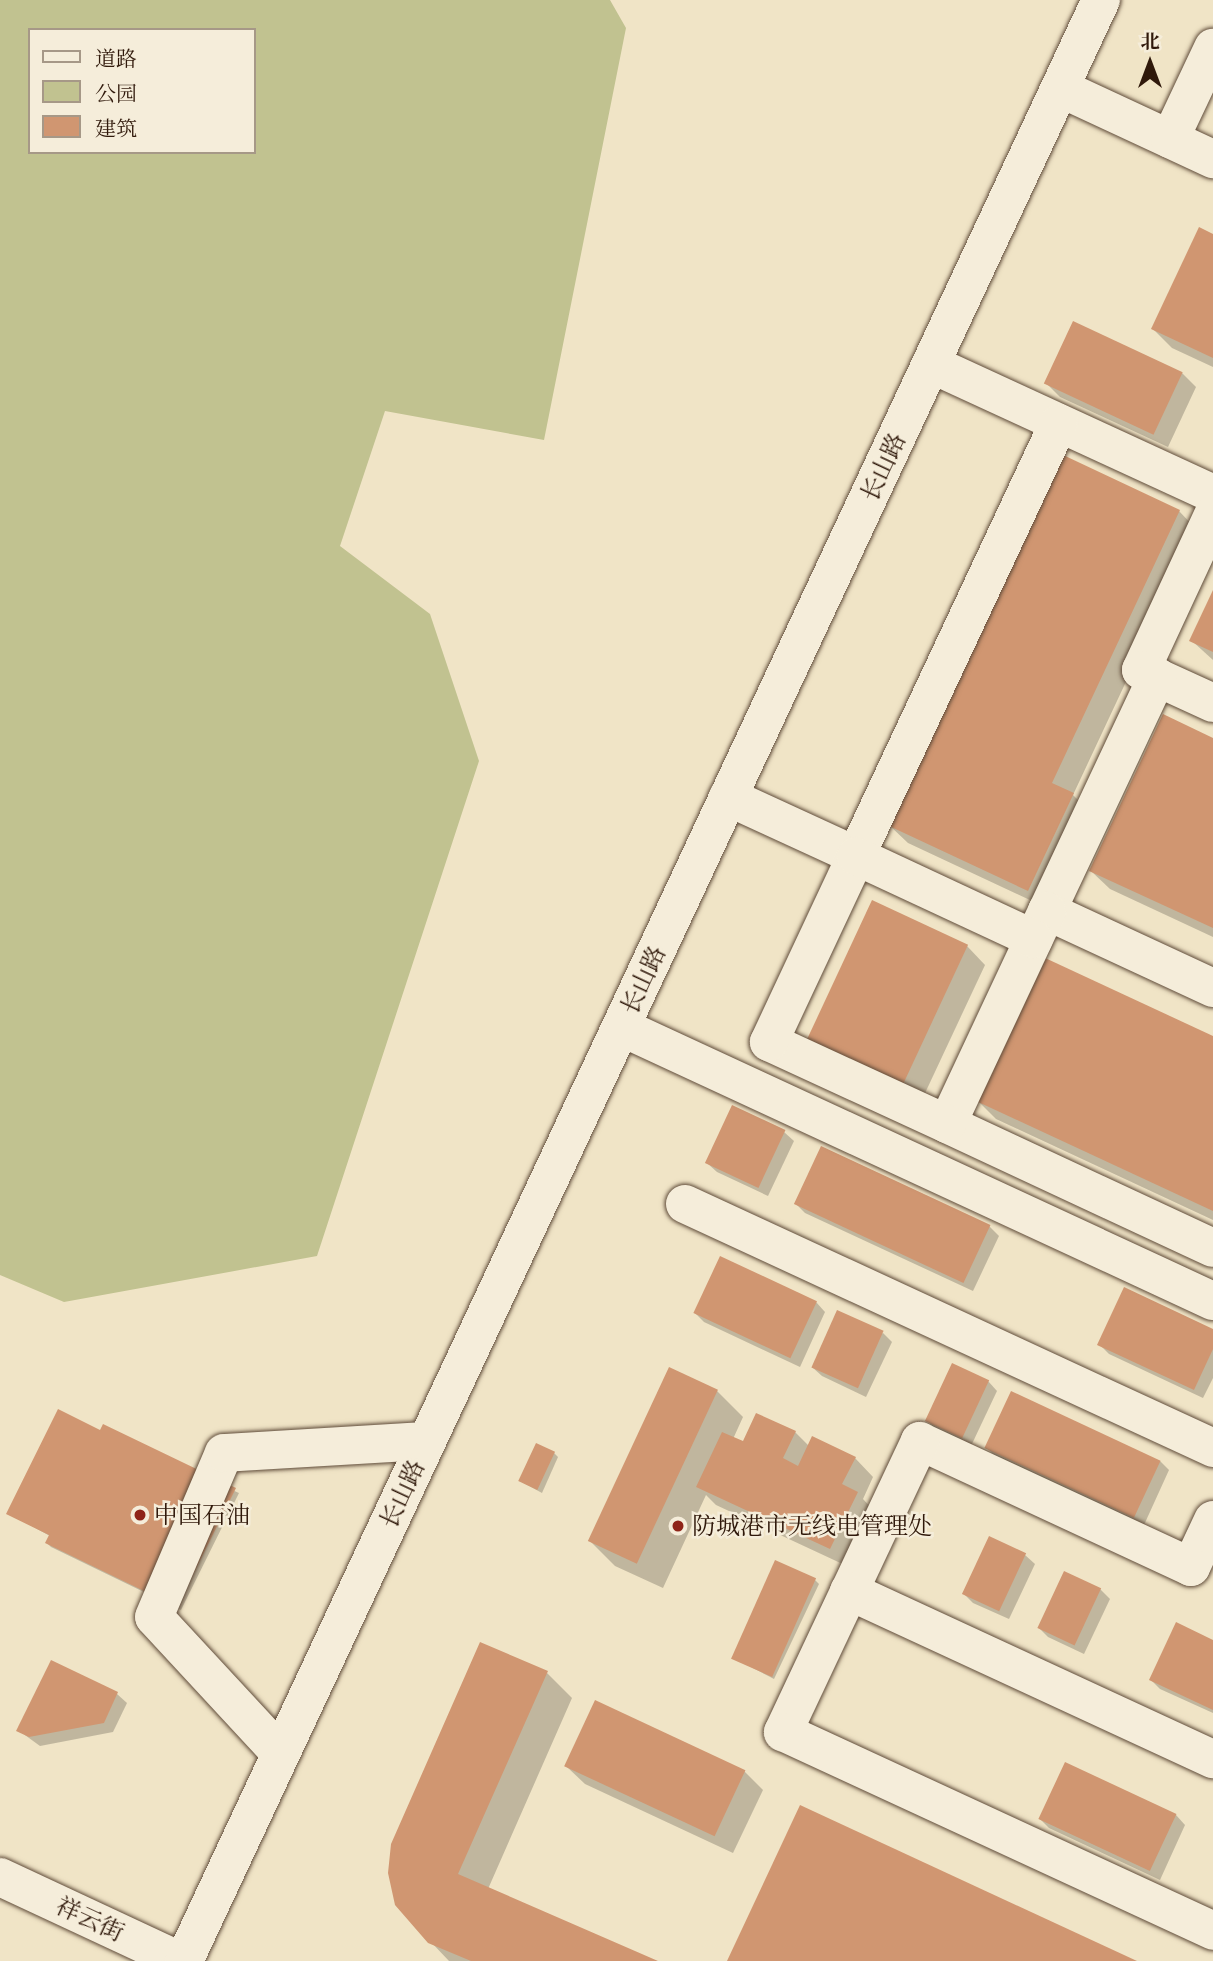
<!DOCTYPE html>
<html>
<head>
<meta charset="utf-8">
<style>
  body { margin:0 }
  #map { position:relative; width:1213px; height:1961px; overflow:hidden; background:#f0e4c6; font-family:"EB Garamond","Noto Serif SC",serif }
  div>[style] { position:absolute }
  [style*='--x'] { left:calc(var(--x)*1px); top:calc(var(--y)*1px); width:calc(var(--w)*1px); rotate:calc(var(--a)*1deg) }
  .green>* { inset:0; background:#c1c290 }
  .shadow>* { inset:0; background:#0003 }
  .building>* { inset:0; background:#d09671; transform-origin:0 0 }
  .roads { filter:drop-shadow(0 0 2px #5f4b39) drop-shadow(0 0 2px #5f4b39) }
  .minor>* { height:38px; margin:-19px; padding:0 19px; transform-origin:19px; border-radius:19px; background:#f5edda }
  .dots>* { width:19px; height:19px; translate:-50% -50%; box-sizing:border-box; border:4px solid #f5edda; border-radius:50% }
  span { translate:-50% -50%; white-space:nowrap; text-align:center; line-height:1.15; -webkit-text-stroke:5px #f5edda; paint-order:stroke }
  .street-label { font-size:24px; color:#2f180a }
  .poi-label { font-size:24px; color:#2f180a }
  .left { translate:0 -50%; text-align:left }
  .legend { position:absolute; left:28px; top:28px; width:228px; height:126px; box-sizing:border-box; background:#f5edda; border:2px solid #a69887; margin:0; padding:9px 12px; list-style:none; font-size:21px; color:#2f180a }
  .legend li { display:flex; align-items:center; gap:14px; height:35px }
  .legend b { width:35px; border:2px solid #a69887 }
  .north { position:absolute; left:1115px; top:28px; width:70px; height:70px; -webkit-text-stroke:5px #f5edda; paint-order:stroke; rotate:0deg; font-size:19px; font-weight:700; line-height:28px; text-align:center; color:#2f180a }
  .north::after { content:''; display:block; margin:auto; width:24px; height:32px; background:#2f180a; clip-path:polygon(50% 0,100% 100%,50% 72%,0 100%) }
</style>
</head>
<body>
<div id="map">
  <div class="green">
    <i style="clip-path:polygon(evenodd,0 0,610px 0,626px 28px,544px 440px,385px 411px,340px 546px,430px 614px,479px 761px,317px 1256px,64px 1302px,0 1275px,0 0,30px 30px,254px 30px,254px 152px,30px 152px,30px 30px)"></i>
  </div>
  <div class="shadow">
    <i style="clip-path:polygon(1213px 236px,1213px 367px,1172px 348px,1153px 329px)"></i>
    <i style="clip-path:polygon(1182px 373px,1196px 387px,1168px 447px,1060px 397px,1046px 383px)"></i>
    <i style="clip-path:polygon(1179px 511px,1197px 530px,1073px 795px,1091px 813px,1047px 908px,908px 843px,889px 825px)"></i>
    <i style="clip-path:polygon(1213px 594px,1213px 660px,1191px 640px)"></i>
    <i style="clip-path:polygon(1213px 740px,1213px 937px,1110px 889px,1091px 871px)"></i>
    <i style="clip-path:polygon(967px 946px,985px 965px,919px 1106px,825px 1062px)"></i>
    <i style="clip-path:polygon(1213px 1038px,1213px 1220px,996px 1119px,978px 1101px)"></i>
    <i style="clip-path:polygon(733px 1108px,784px 1132px,794px 1141px,768px 1196px,717px 1172px,707px 1163px)"></i>
    <i style="clip-path:polygon(822px 1149px,989px 1226px,999px 1236px,973px 1291px,805px 1213px,796px 1204px)"></i>
    <i style="clip-path:polygon(816px 1302px,825px 1312px,800px 1367px,704px 1322px,695px 1313px)"></i>
    <i style="clip-path:polygon(1213px 1331px,1213px 1378px,1203px 1398px,1109px 1354px,1099px 1344px)"></i>
    <i style="clip-path:polygon(883px 1333px,892px 1342px,866px 1397px,822px 1376px,812px 1367px)"></i>
    <i style="clip-path:polygon(670px 1370px,717px 1391px,743px 1417px,733px 1439px,744px 1444px,795px 1432px,809px 1446px,855px 1458px,873px 1477px,863px 1499px,875px 1512px,849px 1567px,716px 1505px,706px 1495px,663px 1588px,615px 1566px,590px 1541px)"></i>
    <i style="clip-path:polygon(988px 1381px,997px 1391px,971px 1446px,936px 1430px,927px 1420px)"></i>
    <i style="clip-path:polygon(101px 1432px,239px 1493px,181px 1610px,51px 1547px,47px 1543px,50px 1536px,8px 1513px)"></i>
    <i style="clip-path:polygon(987px 1448px,1160px 1461px,1169px 1470px,1144px 1525px,996px 1457px)"></i>
    <i style="clip-path:polygon(554px 1453px,558px 1457px,542px 1493px,520px 1481px)"></i>
    <i style="clip-path:polygon(990px 1538px,1025px 1555px,1035px 1564px,1009px 1619px,973px 1603px,964px 1594px)"></i>
    <i style="clip-path:polygon(815px 1580px,819px 1584px,774px 1679px,732px 1657px)"></i>
    <i style="clip-path:polygon(1100px 1589px,1110px 1599px,1084px 1654px,1048px 1637px,1039px 1628px)"></i>
    <i style="clip-path:polygon(1213px 1641px,1213px 1713px,1160px 1689px,1151px 1680px)"></i>
    <i style="clip-path:polygon(52px 1662px,117px 1694px,127px 1703px,113px 1732px,40px 1746px,18px 1730px)"></i>
    <i style="clip-path:polygon(547px 1673px,572px 1698px,488px 1889px,654px 1961px,449px 1961px,430px 1941px,390px 1873px)"></i>
    <i style="clip-path:polygon(566px 1766px,744px 1771px,763px 1790px,733px 1853px,585px 1784px)"></i>
    <i style="clip-path:polygon(1176px 1815px,1185px 1825px,1160px 1880px,1049px 1828px,1040px 1819px)"></i>
  </div>
  <div class="building">
    <i style="clip-path:polygon(1199px 227px,1213px 234px,1213px 358px,1151px 329px)"></i>
    <i style="left:1073px;top:321px;width:121px;height:69px;rotate:25deg"></i>
    <i style="clip-path:polygon(1061px 454px,1180px 510px,1052px 783px,1074px 793px,1028px 891px,887px 825px)"></i>
    <i style="clip-path:polygon(1213px 590px,1213px 652px,1189px 641px)"></i>
    <i style="clip-path:polygon(1163px 714px,1213px 738px,1213px 928px,1089px 871px)"></i>
    <i style="left:872px;top:900px;width:106px;height:159px;rotate:25deg"></i>
    <i style="clip-path:polygon(1043px 957px,1213px 1036px,1213px 1211px,976px 1101px)"></i>
    <i style="left:732px;top:1105px;width:59px;height:64px;rotate:25deg"></i>
    <i style="left:821px;top:1146px;width:187px;height:64px;rotate:25deg"></i>
    <i style="left:720px;top:1256px;width:107px;height:63px;rotate:25deg"></i>
    <i style="clip-path:polygon(1124px 1287px,1213px 1329px,1213px 1349px,1194px 1390px,1097px 1345px)"></i>
    <i style="left:837px;top:1310px;width:51px;height:63px;rotate:24deg"></i>
    <i style="left:952px;top:1363px;width:41px;height:64px;rotate:25deg"></i>
    <i style="left:669px;top:1367px;width:54px;height:192px;rotate:25deg"></i>
    <i style="left:1011px;top:1391px;width:165px;height:63px;rotate:25deg"></i>
    <i style="clip-path:polygon(58px 1409px,100px 1430px,103px 1424px,236px 1488px,177px 1607px,45px 1543px,49px 1535px,6px 1514px)"></i>
    <i style="clip-path:polygon(756px 1413px,796px 1431px,783px 1458px,798px 1466px,812px 1436px,856px 1457px,842px 1484px,858px 1492px,830px 1549px,696px 1487px,722px 1432px,743px 1441px)"></i>
    <i style="left:536px;top:1443px;width:21px;height:42px;rotate:25deg"></i>
    <i style="left:989px;top:1536px;width:41px;height:64px;rotate:25deg"></i>
    <i style="left:775px;top:1560px;width:45px;height:108px;rotate:24deg"></i>
    <i style="left:1064px;top:1571px;width:41px;height:63px;rotate:25deg"></i>
    <i style="clip-path:polygon(1176px 1622px,1213px 1640px,1213px 1710px,1149px 1680px)"></i>
    <i style="clip-path:polygon(480px 1642px,548px 1671px,458px 1874px,658px 1961px,471px 1961px,428px 1943px,395px 1905px,388px 1873px,391px 1844px)"></i>
    <i style="clip-path:polygon(51px 1660px,118px 1692px,104px 1723px,29px 1737px,16px 1731px)"></i>
    <i style="left:595px;top:1700px;width:166px;height:73px;rotate:25deg"></i>
    <i style="left:1065px;top:1762px;width:123px;height:63px;rotate:25deg"></i>
    <i style="clip-path:polygon(800px 1805px,1137px 1961px,727px 1961px)"></i>
  </div>
  <div class="roads">
    <div class="minor">
      <i style="--x:1060;--y:88;--w:169;--a:24.9"></i>
      <i style="--x:1170;--y:139;--w:101;--a:-64.7"></i>
      <i style="--x:931;--y:364;--w:311;--a:24.7"></i>
      <i style="--x:1213;--y:515;--w:171;--a:114.9"></i>
      <i style="--x:1141;--y:670;--w:79;--a:24.6"></i>
      <i style="--x:728;--y:797;--w:141;--a:24.7"></i>
      <i style="--x:856;--y:856;--w:478;--a:-64.9"></i>
      <i style="--x:1047;--y:911;--w:259;--a:-64.8"></i>
      <i style="--x:1213;--y:988;--w:183;--a:-155.1"></i>
      <i style="--x:1047;--y:911;--w:235;--a:115.1"></i>
      <i style="--x:947;--y:1124;--w:293;--a:25"></i>
      <i style="--x:621;--y:1027;--w:652;--a:24.84"></i>
      <i style="--x:947;--y:1124;--w:196;--a:-155.3"></i>
      <i style="--x:769;--y:1042;--w:205;--a:-64.9"></i>
      <i style="--x:856;--y:856;--w:196;--a:25"></i>
      <i style="--x:685;--y:1204;--w:582;--a:24.8"></i>
      <i style="--x:1213;--y:1520;--w:52;--a:115.1"></i>
      <i style="--x:1191;--y:1567;--w:299;--a:-155.1"></i>
      <i style="--x:920;--y:1441;--w:322;--a:115.2"></i>
      <i style="--x:783;--y:1732;--w:474;--a:24.8"></i>
      <i style="--x:849;--y:1591;--w:401;--a:24.8"></i>
      <i style="--x:280;--y:1753;--w:185;--a:-132.8"></i>
      <i style="--x:154;--y:1617;--w:178;--a:-66.9"></i>
      <i style="--x:224;--y:1453;--w:203;--a:-3.4"></i>
      <i style="--x:0;--y:1877;--w:199;--a:25"></i>
      <i style="--x:184;--y:1961;--w:2165;--a:-64.94"></i>
    </div>
  </div>
  <div class="dots">
    <i style="left:140px;top:1515px;background:#8f2418"></i>
    <i style="left:678px;top:1526px;background:#8f2418"></i>
  </div>
  <div class="street-label">
    <span style="left:883px;top:467px;rotate:-65deg">长山路</span>
    <span style="left:643px;top:980px;rotate:-65deg">长山路</span>
    <span style="left:402px;top:1494px;rotate:-65deg">长山路</span>
    <span style="left:90px;top:1919px;rotate:25deg">祥云街</span>
  </div>
  <div class="poi-label">
    <span class="left" style="left:154px;top:1515px">中国石油</span>
    <span class="left" style="left:692px;top:1526px">防城港市无线电管理处</span>
  </div>
  <ul class="legend">
  <li><b style="height:9px;background:#f5edda"></b>道路</li>
  <li><b style="height:19px;background:#c1c290"></b>公园</li>
  <li><b style="height:19px;background:#d09671"></b>建筑</li>
  </ul>
  <div class="north">北</div>
</div>
</body>
</html>
